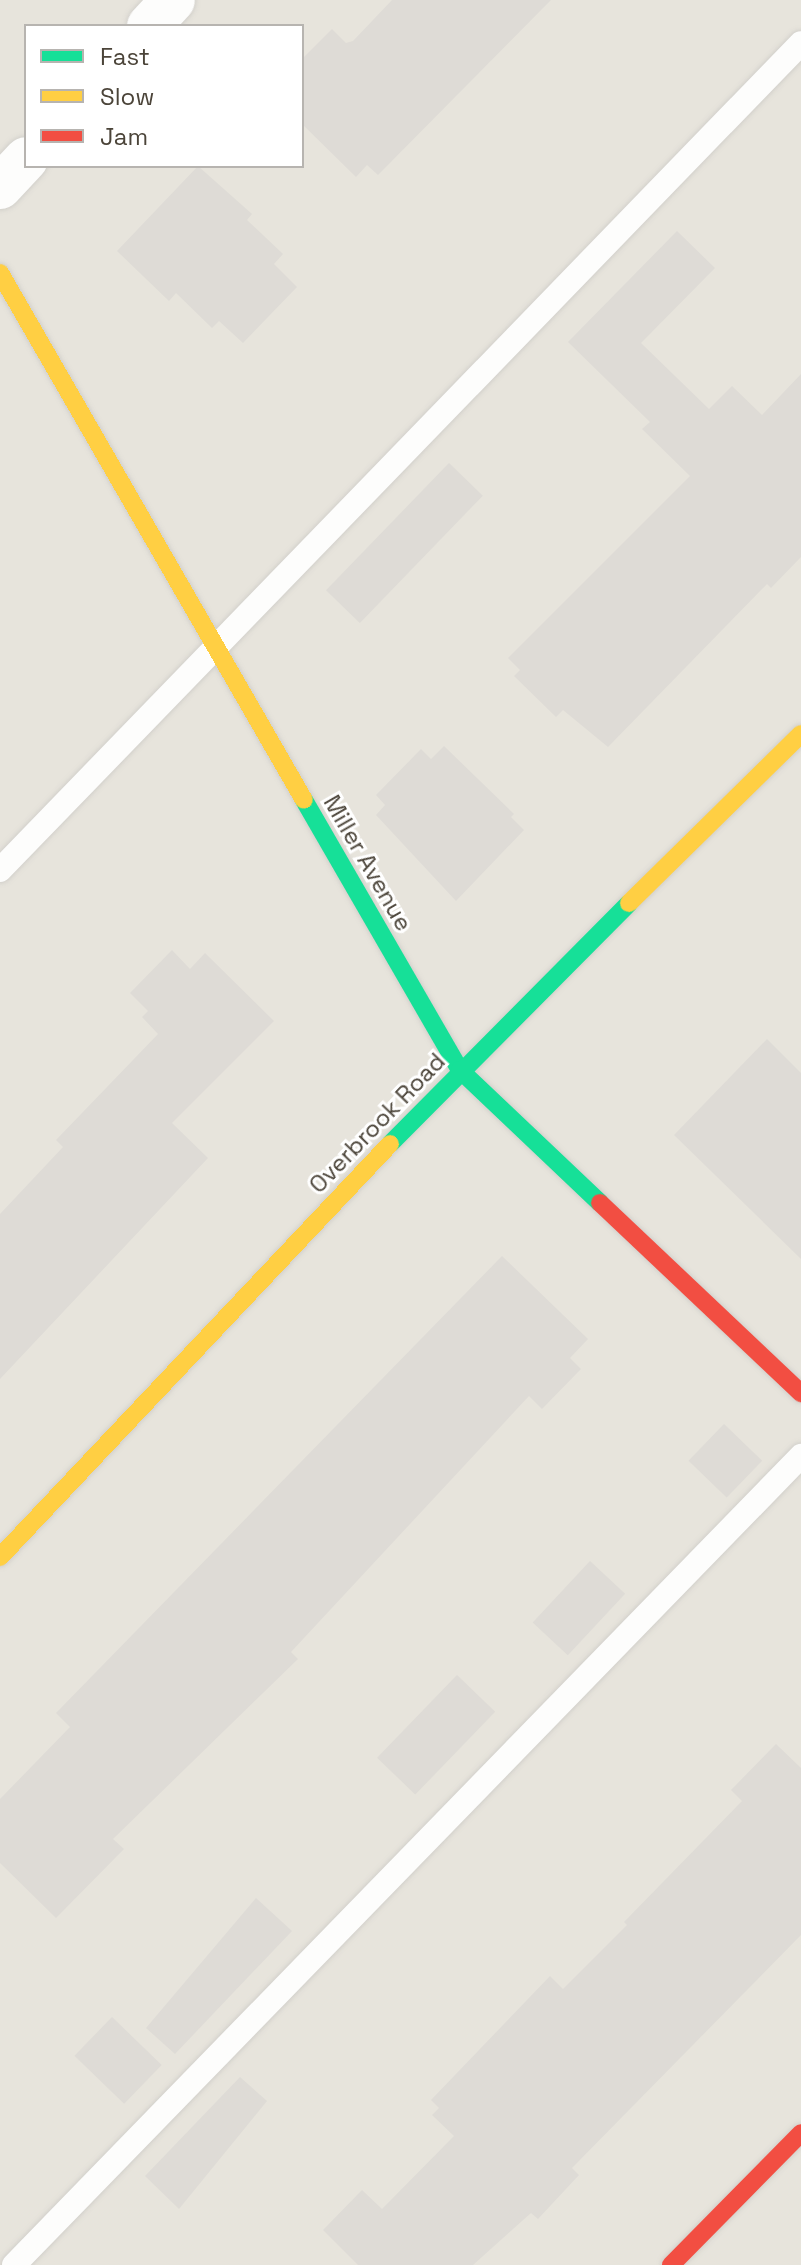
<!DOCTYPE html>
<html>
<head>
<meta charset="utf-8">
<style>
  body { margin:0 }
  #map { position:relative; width:801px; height:2265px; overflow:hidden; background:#f4f2ee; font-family:"Space Grotesk",sans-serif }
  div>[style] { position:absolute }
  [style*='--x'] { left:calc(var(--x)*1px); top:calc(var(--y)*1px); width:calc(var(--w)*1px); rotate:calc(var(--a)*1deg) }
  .residential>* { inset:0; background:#e7e4dc }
  .building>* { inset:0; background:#dedbd6; transform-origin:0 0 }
  .roads { filter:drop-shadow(0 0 2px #d2d0cb) drop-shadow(0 0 2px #d2d0cb) }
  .lane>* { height:24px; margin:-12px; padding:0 12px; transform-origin:12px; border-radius:12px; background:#fdfdfc }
  .street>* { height:44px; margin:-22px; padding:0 22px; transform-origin:22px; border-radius:22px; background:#fdfdfc }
  .fast>* { height:18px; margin:-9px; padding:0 9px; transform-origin:9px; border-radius:9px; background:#16e098 }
  .slow>* { height:18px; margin:-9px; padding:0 9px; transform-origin:9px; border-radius:9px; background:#ffcf43 }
  .jam>* { height:18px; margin:-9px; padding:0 9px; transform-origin:9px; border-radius:9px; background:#f24e42 }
  span { translate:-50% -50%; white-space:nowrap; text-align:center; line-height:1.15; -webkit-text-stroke:6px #fff; paint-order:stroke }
  .street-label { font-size:24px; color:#4b4439 }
  .legend { position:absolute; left:24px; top:24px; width:280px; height:144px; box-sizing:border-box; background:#fff; border:2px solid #b7b4b0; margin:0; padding:10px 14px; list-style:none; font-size:24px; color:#4b4439 }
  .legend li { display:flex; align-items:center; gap:16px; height:40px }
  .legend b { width:40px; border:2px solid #b7b4b0 }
</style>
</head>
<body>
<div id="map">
  <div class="residential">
    <i style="clip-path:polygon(evenodd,0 0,801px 0,801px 2265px,0 2265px,0 0,26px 26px,302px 26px,302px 166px,26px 166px,26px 26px)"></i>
  </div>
  <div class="building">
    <i style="clip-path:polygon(392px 0,551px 0,378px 175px,367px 165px,356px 177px,302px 124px,302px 59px,332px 29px,346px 43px,353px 41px)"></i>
    <i style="clip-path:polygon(198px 166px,252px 214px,247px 220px,283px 254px,274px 264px,297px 287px,243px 343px,219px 321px,212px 328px,176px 293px,169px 301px,117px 251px)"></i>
    <i style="clip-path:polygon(677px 231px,715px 268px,641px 343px,709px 409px,732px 386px,762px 415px,801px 374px,801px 557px,771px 588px,767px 584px,608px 747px,563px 710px,556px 717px,514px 676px,520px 670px,508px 658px,690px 476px,642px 429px,650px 422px,568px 342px)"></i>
    <i style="left:449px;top:463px;width:47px;height:177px;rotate:44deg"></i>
    <i style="clip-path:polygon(444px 746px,514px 814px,511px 817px,524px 830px,456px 901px,376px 815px,385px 805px,376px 795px,421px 749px,431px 759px)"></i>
    <i style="clip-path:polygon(172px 950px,190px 969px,205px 953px,274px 1021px,172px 1123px,208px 1158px,0 1379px,0 1214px,63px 1147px,56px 1140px,158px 1034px,142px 1017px,148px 1011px,130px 993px)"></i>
    <i style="clip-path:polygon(767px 1039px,801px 1073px,801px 1259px,674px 1135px)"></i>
    <i style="clip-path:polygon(502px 1256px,588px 1339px,570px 1358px,581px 1369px,542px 1409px,529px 1396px,291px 1652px,298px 1659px,113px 1839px,124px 1849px,56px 1918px,0 1863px,0 1799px,70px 1727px,56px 1713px)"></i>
    <i style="left:724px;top:1424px;width:53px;height:51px;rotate:44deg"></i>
    <i style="left:590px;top:1561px;width:48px;height:84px;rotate:43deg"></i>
    <i style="left:457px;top:1675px;width:53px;height:115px;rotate:44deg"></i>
    <i style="clip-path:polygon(776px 1744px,801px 1768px,801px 1935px,572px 2168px,579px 2175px,538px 2219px,531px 2213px,473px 2265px,358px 2265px,323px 2230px,362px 2190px,382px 2209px,454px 2136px,432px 2115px,439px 2108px,431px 2100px,550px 1976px,563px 1989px,627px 1925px,624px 1922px,742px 1801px,731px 1790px)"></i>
    <i style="clip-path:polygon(256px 1898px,292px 1931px,175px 2054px,146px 2028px)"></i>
    <i style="left:112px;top:2017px;width:69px;height:54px;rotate:44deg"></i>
    <i style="clip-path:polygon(240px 2077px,267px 2101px,179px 2209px,145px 2176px)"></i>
  </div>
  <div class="roads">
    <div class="lane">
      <i style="--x:0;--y:870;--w:1151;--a:-45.91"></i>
      <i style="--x:14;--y:2265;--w:1129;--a:-45.79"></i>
    </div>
    <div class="street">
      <i style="--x:149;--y:26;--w:35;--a:-47"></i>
      <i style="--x:0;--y:187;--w:38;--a:-47"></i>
    </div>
    <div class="fast">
      <i style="--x:304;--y:800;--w:312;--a:60"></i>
      <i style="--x:460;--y:1070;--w:193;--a:43.5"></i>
      <i style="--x:390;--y:1144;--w:339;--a:-45.2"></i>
    </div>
    <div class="slow">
      <i style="--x:0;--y:273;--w:608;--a:60.02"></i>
      <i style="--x:629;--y:903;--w:241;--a:-44.5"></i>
      <i style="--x:0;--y:1557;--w:568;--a:-46.64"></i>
    </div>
    <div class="jam">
      <i style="--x:600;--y:1203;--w:277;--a:43.4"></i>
      <i style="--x:671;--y:2265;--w:185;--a:-45.4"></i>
    </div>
  </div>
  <div class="street-label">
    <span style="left:368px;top:863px;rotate:60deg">Miller Avenue</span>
    <span style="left:377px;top:1123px;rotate:-46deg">Overbrook Road</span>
  </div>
  <ul class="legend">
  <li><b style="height:10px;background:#16e098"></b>Fast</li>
  <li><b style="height:10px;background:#ffcf43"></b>Slow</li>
  <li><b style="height:10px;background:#f24e42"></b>Jam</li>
  </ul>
</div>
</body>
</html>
